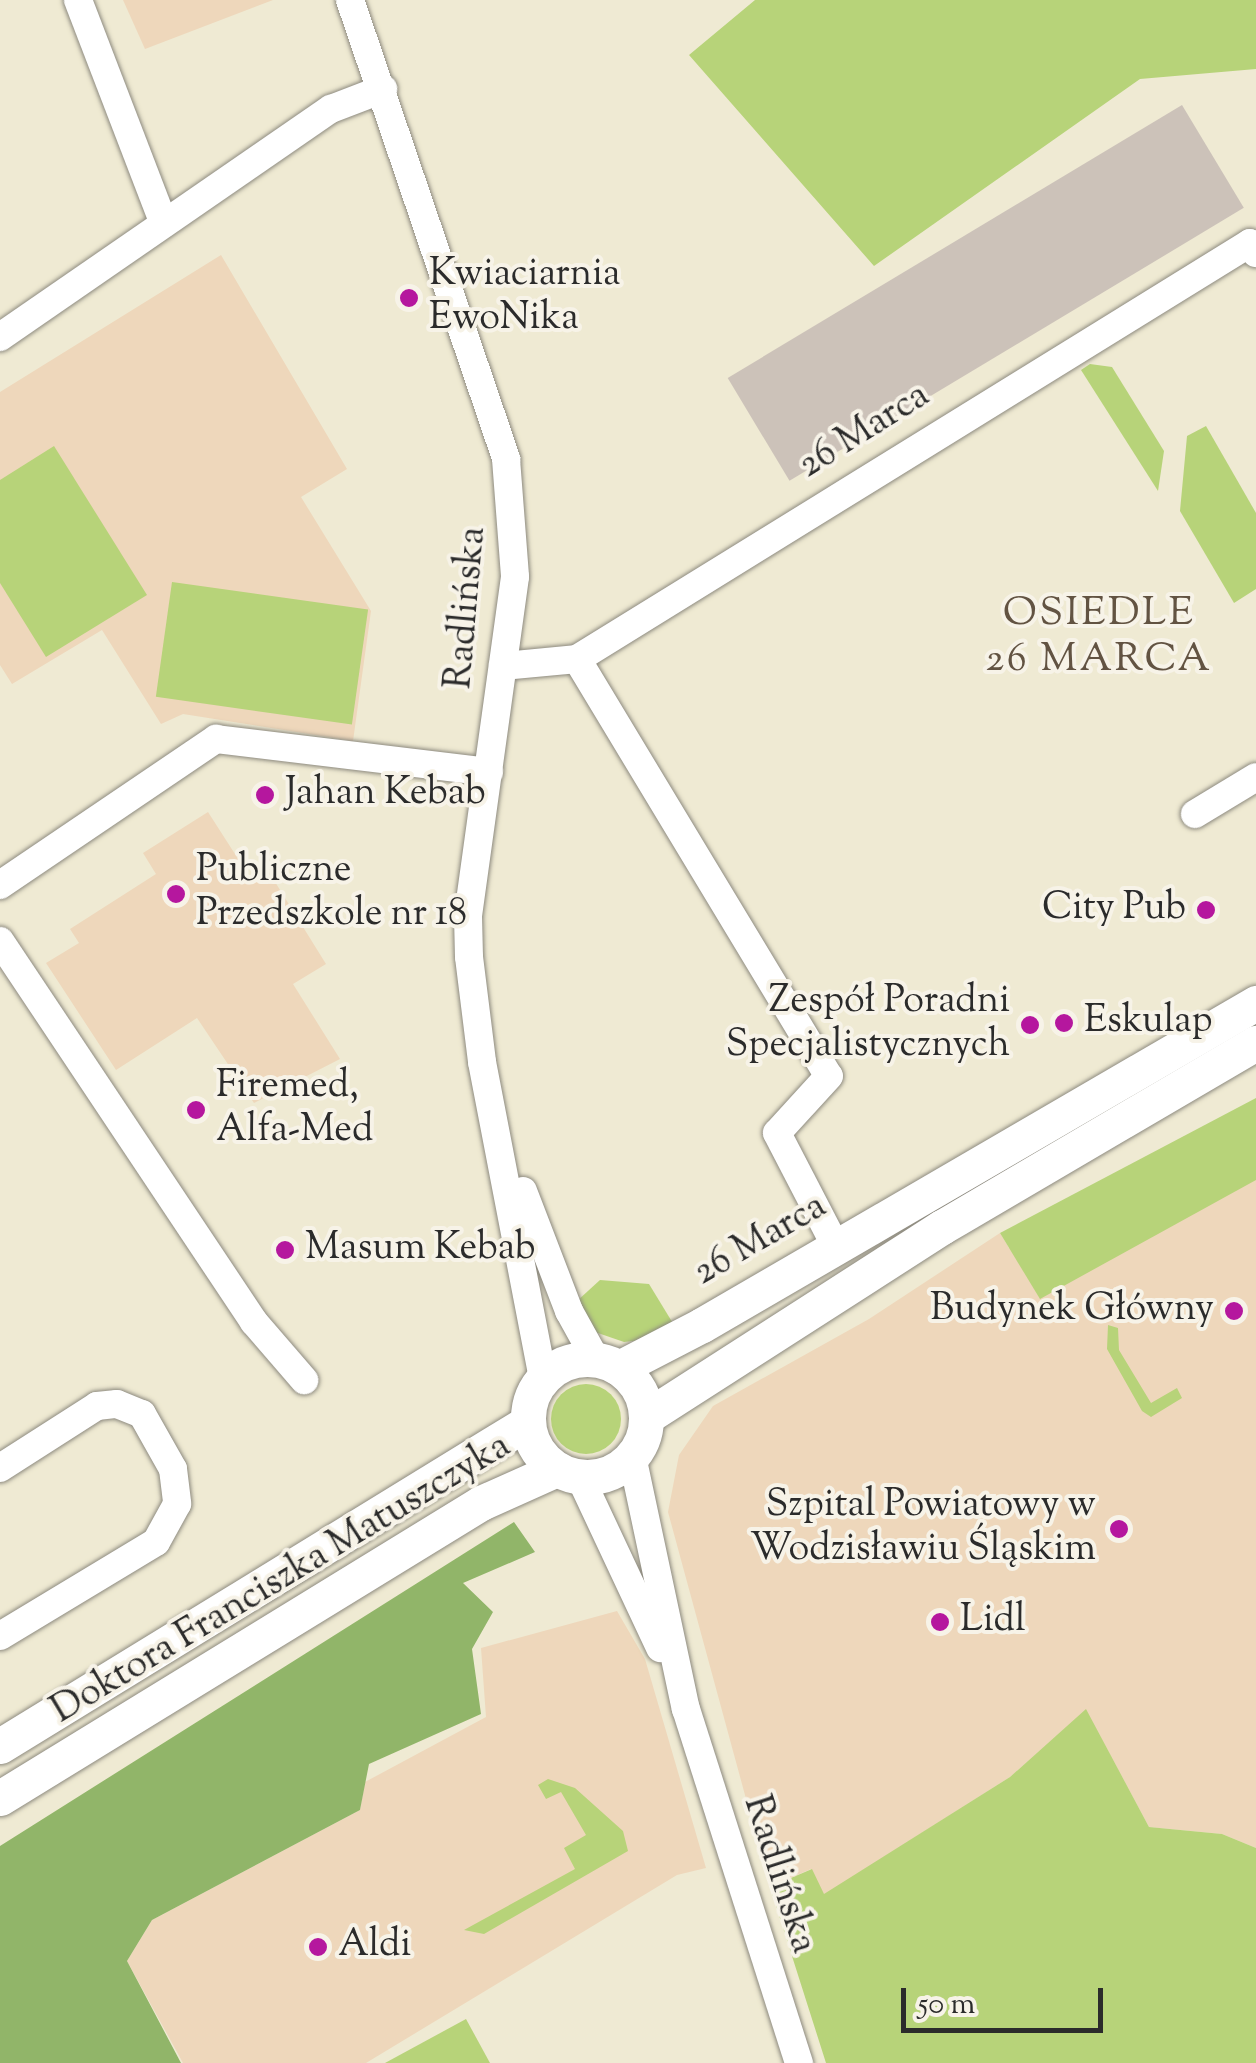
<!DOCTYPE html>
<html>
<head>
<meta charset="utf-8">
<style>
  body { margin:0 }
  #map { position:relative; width:1256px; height:2063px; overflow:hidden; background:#efead3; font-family:"Sorts Mill Goudy",serif }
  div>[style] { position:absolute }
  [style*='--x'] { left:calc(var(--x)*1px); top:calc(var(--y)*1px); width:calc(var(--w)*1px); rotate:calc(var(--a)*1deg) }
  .built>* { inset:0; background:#eed7bb }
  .industrial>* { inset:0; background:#ccc2b9; transform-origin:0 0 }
  .green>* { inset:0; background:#b7d379; transform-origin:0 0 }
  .round { border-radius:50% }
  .forest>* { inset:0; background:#91b569 }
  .roads { filter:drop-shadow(0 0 2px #8d8a7f) drop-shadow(0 0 2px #8d8a7f) }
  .minor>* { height:28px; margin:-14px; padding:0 14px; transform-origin:14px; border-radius:14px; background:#fff }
  .major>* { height:35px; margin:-17.5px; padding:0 17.5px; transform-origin:17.5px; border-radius:17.5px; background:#fff }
  .major>.ring { margin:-17.5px; padding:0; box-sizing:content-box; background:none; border:35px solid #fff; border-radius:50% }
  .dots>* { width:28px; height:28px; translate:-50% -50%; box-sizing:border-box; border:5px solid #f7f3e8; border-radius:50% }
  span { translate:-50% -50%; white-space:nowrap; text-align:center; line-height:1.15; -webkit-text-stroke:8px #f7f3e8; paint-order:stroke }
  .poi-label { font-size:38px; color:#2b2b2b }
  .left { translate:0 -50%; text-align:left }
  .right { translate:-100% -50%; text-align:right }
  .street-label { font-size:38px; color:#2b2b2b }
  .neighbourhood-label { font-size:40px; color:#625342; letter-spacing:2.5px }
  .scale { position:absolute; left:901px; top:1988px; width:202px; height:45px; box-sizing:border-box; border:5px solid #2b2b2b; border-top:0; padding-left:12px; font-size:30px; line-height:35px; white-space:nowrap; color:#2b2b2b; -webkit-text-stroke:8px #f7f3e8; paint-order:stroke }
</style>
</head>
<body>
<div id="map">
  <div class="built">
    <i style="clip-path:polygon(123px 0,273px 0,145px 49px)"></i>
    <i style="clip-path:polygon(221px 255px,347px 469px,301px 497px,371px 611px,353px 741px,183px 714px,161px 724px,102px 630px,12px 684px,0 665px,0 392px)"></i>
    <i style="clip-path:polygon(208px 812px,251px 879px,267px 869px,326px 964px,293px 984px,340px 1059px,254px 1103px,197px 1018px,116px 1070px,46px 963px,79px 943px,70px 929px,156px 874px,143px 853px)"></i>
    <i style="clip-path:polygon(1256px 1136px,1256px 1848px,1222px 1834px,1149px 1827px,1086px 1710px,1010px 1777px,824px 1895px,811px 1869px,770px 1887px,668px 1512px,679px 1455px,713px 1406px,869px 1319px,1000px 1233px,1009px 1248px,1120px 1186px)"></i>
    <i style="clip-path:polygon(617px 1611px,645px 1659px,706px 1868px,677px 1875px,366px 2063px,183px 2063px,127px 1961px,152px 1920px,360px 1810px,365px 1782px,486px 1717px,481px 1648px)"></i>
  </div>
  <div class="industrial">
    <i style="left:1182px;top:105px;width:120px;height:530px;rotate:59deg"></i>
  </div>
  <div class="green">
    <i style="clip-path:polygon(755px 0,1256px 0,1256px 69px,1140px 79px,874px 266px,689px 55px)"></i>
    <i style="clip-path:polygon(1090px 364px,1112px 367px,1164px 451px,1158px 491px,1081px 370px)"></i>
    <i style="clip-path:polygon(1206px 426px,1256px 513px,1256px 589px,1234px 603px,1180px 511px,1187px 436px)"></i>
    <i style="clip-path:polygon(54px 446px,147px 595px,46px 657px,0 583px,0 480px)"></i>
    <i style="left:172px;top:582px;width:198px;height:116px;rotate:8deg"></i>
    <i style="clip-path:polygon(1256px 1098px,1256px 1180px,1040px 1299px,1000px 1233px)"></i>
    <i style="clip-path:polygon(600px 1280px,649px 1284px,674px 1325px,651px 1339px,624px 1342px,595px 1332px,577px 1301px)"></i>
    <i style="clip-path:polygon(1108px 1325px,1118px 1328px,1119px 1350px,1151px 1403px,1177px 1388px,1182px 1398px,1151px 1417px,1142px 1411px,1107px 1349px)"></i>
    <i class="round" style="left:551px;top:1384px;width:70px;height:70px"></i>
    <i style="clip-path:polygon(1086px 1709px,1149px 1827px,1222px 1834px,1256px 1848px,1256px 2063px,826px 2063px,770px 1887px,812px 1869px,824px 1894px,1010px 1777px)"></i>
    <i style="clip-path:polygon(548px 1779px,575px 1788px,623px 1831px,628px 1851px,484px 1934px,464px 1930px,575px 1869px,564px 1848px,586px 1835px,561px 1792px,546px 1799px,538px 1785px)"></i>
    <i style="clip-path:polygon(466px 2019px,490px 2063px,385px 2063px)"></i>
  </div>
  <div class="forest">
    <i style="clip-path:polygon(514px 1522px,535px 1552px,463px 1583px,493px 1612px,472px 1649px,481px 1714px,369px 1764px,360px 1810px,152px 1920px,127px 1961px,181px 2063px,0 2063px,0 1846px)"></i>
  </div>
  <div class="roads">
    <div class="minor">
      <i style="--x:78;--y:0;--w:238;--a:69"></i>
      <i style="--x:350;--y:0;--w:485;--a:71.2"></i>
      <i style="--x:506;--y:459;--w:118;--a:85.6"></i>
      <i style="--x:515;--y:577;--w:342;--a:97.9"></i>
      <i style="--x:468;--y:916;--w:41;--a:88.6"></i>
      <i style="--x:469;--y:957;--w:106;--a:82.9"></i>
      <i style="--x:482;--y:1062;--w:324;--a:79.1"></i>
      <i style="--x:0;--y:337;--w:402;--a:-34.6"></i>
      <i style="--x:331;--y:109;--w:56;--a:-21"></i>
      <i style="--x:577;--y:659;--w:487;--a:58.9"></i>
      <i style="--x:829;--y:1076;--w:77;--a:132.4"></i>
      <i style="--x:777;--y:1133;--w:128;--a:62.6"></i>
      <i style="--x:503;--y:666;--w:74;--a:-5.4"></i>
      <i style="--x:577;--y:659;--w:791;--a:-31.72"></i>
      <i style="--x:1250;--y:243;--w:12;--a:59"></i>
      <i style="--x:1195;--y:814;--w:71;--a:-31.2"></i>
      <i style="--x:0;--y:885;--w:261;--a:-34.1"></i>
      <i style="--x:216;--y:739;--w:275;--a:6.9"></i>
      <i style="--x:0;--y:941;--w:458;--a:56.3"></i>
      <i style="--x:254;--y:1322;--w:77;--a:49.2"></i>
      <i style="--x:523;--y:1191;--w:129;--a:69"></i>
      <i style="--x:569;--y:1311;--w:56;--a:61.1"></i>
      <i style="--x:632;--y:1456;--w:259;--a:78"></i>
      <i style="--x:686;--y:1709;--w:372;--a:72.3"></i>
      <i style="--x:0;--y:1468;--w:115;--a:-32.6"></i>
      <i style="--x:97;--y:1406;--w:20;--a:-6"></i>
      <i style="--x:117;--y:1404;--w:27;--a:22"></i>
      <i style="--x:142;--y:1414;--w:63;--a:60.6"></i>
      <i style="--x:173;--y:1469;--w:35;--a:83"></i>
      <i style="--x:177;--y:1504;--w:43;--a:118.9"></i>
      <i style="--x:156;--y:1542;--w:182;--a:148.9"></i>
      <i style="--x:580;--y:1477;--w:189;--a:64.9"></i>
    </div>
    <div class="major">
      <i class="ring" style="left:528px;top:1359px;width:83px;height:83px"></i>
      <i style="--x:619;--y:1368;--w:93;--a:-27.4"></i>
      <i style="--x:702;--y:1325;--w:641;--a:-30.17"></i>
      <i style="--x:646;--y:1417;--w:352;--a:-32.7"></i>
      <i style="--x:942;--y:1227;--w:364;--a:-30.4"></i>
      <i style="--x:0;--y:1746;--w:619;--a:-31.53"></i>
      <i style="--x:0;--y:1798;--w:564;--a:-31.52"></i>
      <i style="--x:481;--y:1503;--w:83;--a:-24.1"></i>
    </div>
  </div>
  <div class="dots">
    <i style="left:409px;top:298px;background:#b5179e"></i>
    <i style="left:265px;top:795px;background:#b5179e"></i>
    <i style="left:176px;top:894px;background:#b5179e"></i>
    <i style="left:1206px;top:910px;background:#b5179e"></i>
    <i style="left:1064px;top:1023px;background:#b5179e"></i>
    <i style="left:1030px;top:1025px;background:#b5179e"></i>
    <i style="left:196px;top:1110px;background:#b5179e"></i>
    <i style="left:285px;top:1250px;background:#b5179e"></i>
    <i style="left:1234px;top:1311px;background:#b5179e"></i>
    <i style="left:1119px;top:1529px;background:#b5179e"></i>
    <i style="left:940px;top:1622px;background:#b5179e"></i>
    <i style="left:318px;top:1947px;background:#b5179e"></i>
  </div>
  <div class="poi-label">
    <span class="left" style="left:429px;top:298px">Kwiaciarnia<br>EwoNika</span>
    <span class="left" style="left:285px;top:795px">Jahan Kebab</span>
    <span class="left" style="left:196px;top:894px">Publiczne<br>Przedszkole nr 18</span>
    <span class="right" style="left:1186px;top:910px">City Pub</span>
    <span class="right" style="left:1010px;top:1025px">Zespół Poradni<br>Specjalistycznych</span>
    <span class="left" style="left:1084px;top:1023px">Eskulap</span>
    <span class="left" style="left:216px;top:1110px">Firemed,<br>Alfa-Med</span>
    <span class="left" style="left:305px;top:1250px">Masum Kebab</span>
    <span class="right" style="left:1214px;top:1311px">Budynek Główny</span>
    <span class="right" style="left:1096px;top:1529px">Szpital Powiatowy w<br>Wodzisławiu Śląskim</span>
    <span class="left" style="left:960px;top:1622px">Lidl</span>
    <span class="left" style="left:338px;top:1947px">Aldi</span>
  </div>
  <div class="street-label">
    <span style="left:865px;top:432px;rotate:-32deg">26 Marca</span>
    <span style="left:468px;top:608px;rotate:-85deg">Radlińska</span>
    <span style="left:761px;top:1241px;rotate:-30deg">26 Marca</span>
    <span style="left:282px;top:1580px;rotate:-31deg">Doktora Franciszka Matuszczyka</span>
    <span style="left:778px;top:1875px;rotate:72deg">Radlińska</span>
  </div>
  <div class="neighbourhood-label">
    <span style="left:1099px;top:638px">OSIEDLE<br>26 MARCA</span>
  </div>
  <div class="scale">50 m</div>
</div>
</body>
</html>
